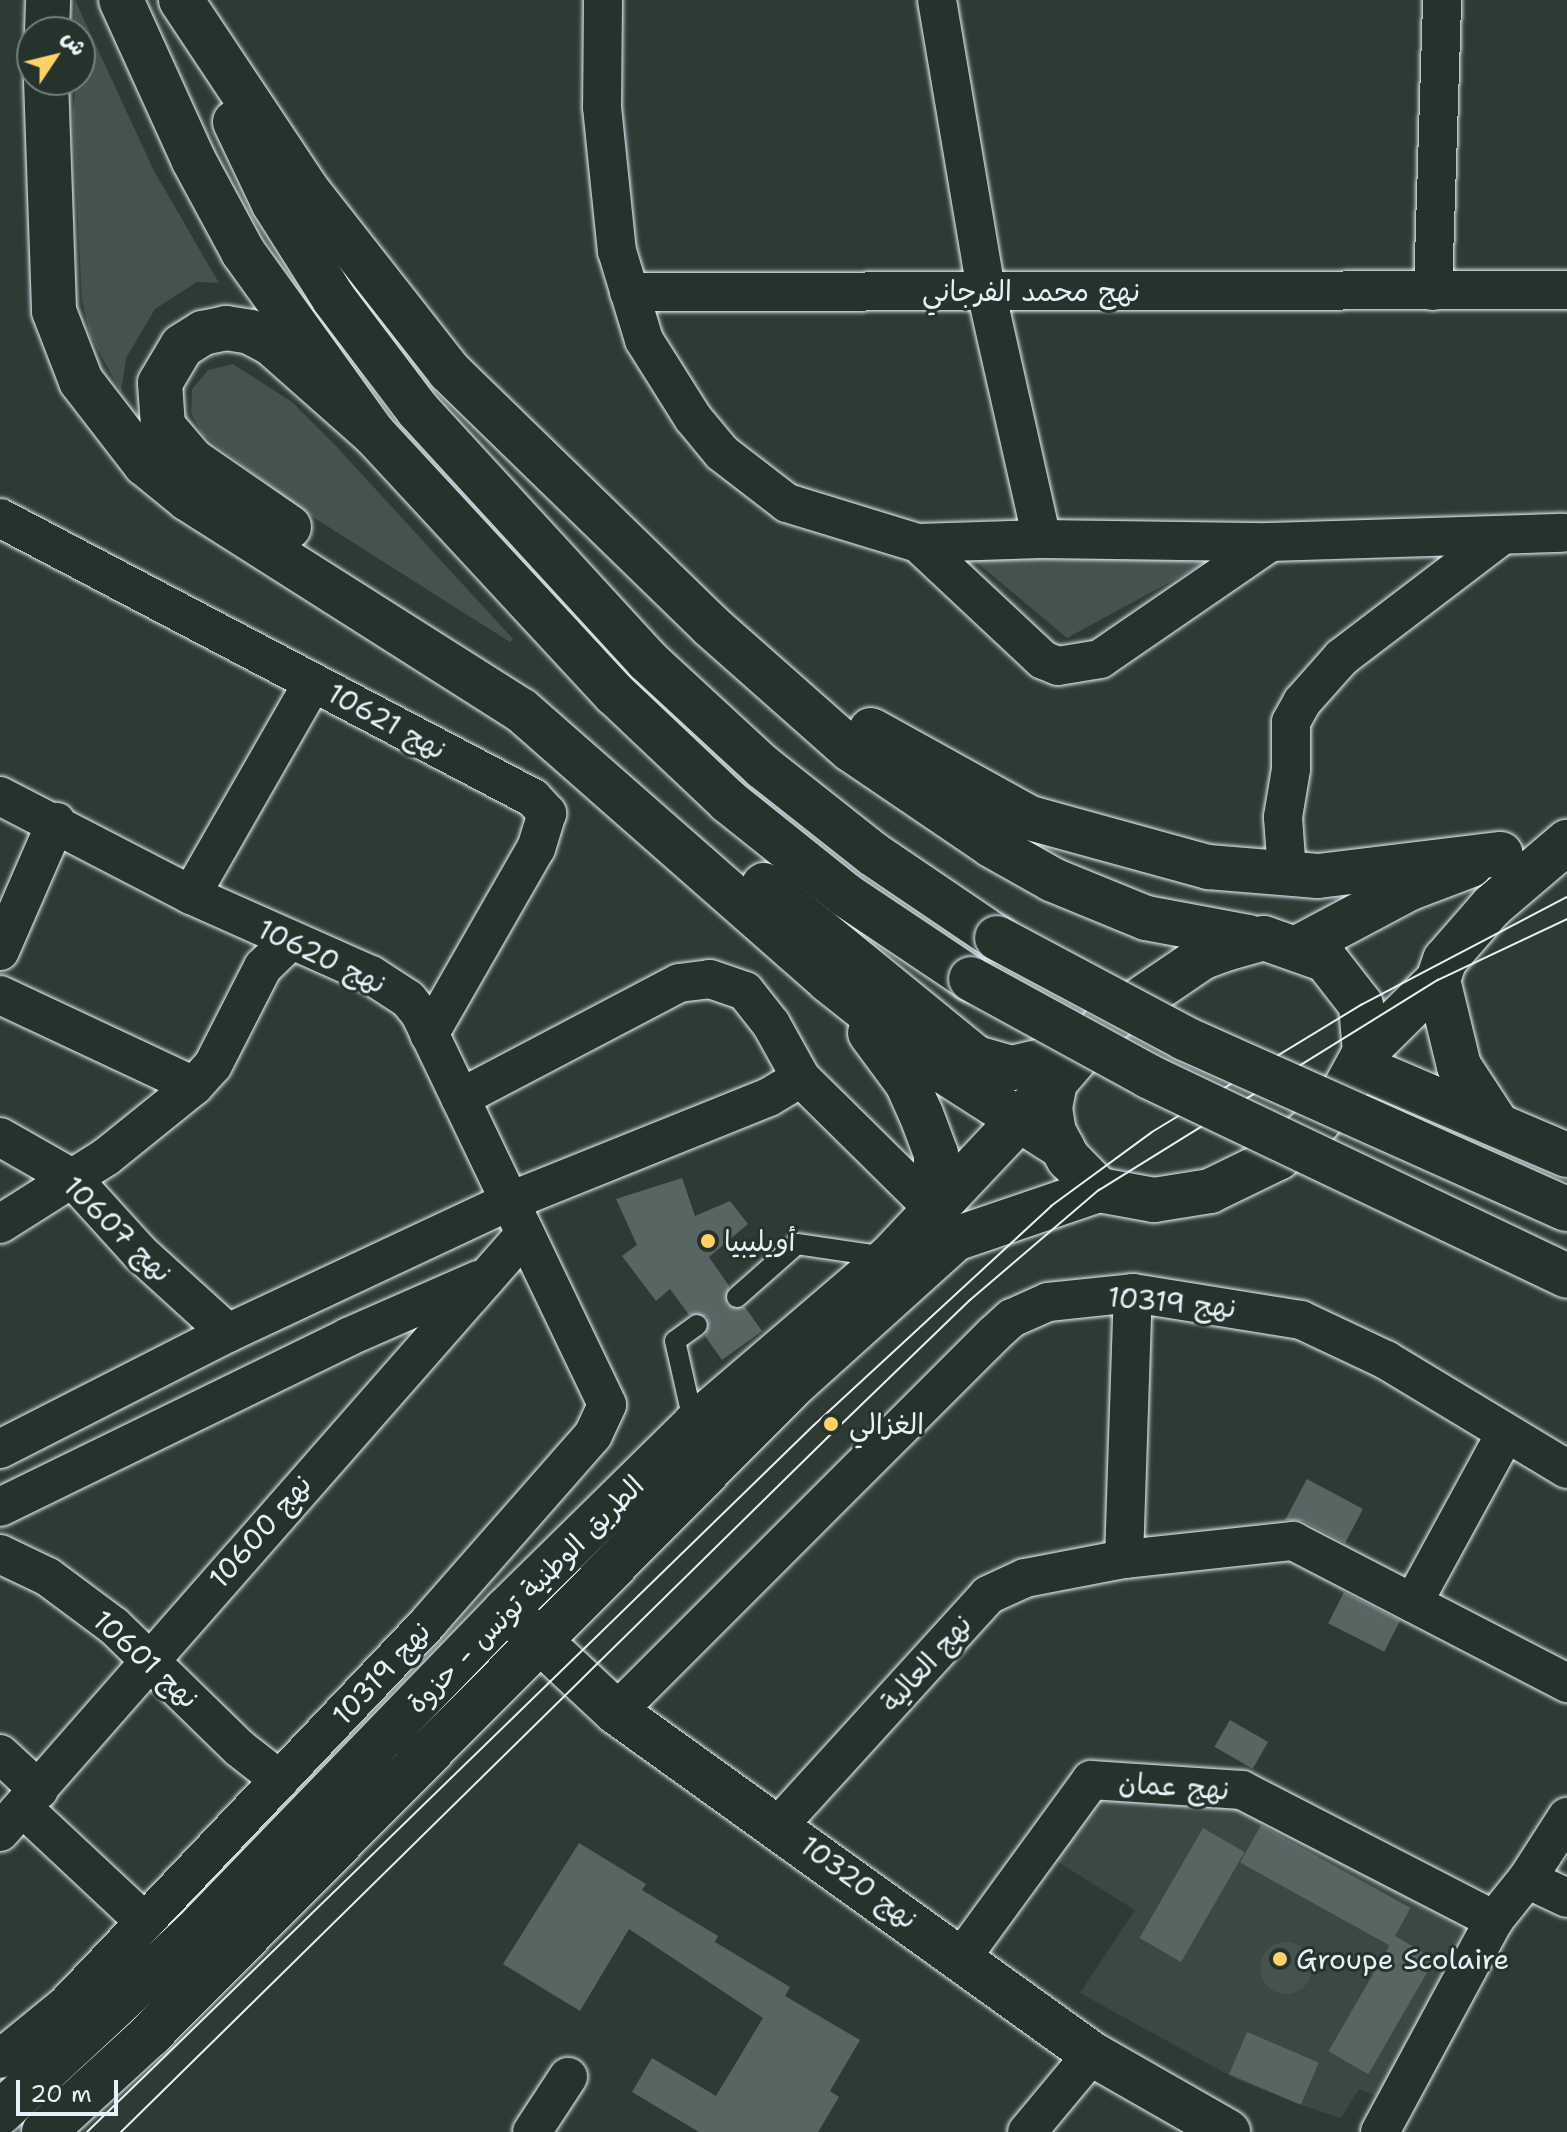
<!DOCTYPE html>
<html>
<head>
<meta charset="utf-8">
<style>
  body { margin:0 }
  #map { position:relative; width:1567px; height:2132px; overflow:hidden; background:#2e3b35; font-family:"Shantell Sans","Playpen Sans Arabic",sans-serif }
  div>[style] { position:absolute }
  [style*='--x'] { left:calc(var(--x)*1px); top:calc(var(--y)*1px); width:calc(var(--w)*1px); rotate:calc(var(--a)*1deg) }
  .built>* { inset:0; background:#3b4843 }
  .green>* { inset:0; background:#45524e }
  .round { border-radius:50% }
  .building>* { inset:0; background:#596563; transform-origin:0 0 }
  .roads { filter:drop-shadow(0 0 2px #e8f1f8) drop-shadow(0 0 2px #e8f1f8) }
  .service>* { height:20px; margin:-10px; padding:0 10px; transform-origin:10px; border-radius:10px; background:#26332d }
  .minor>* { height:38px; margin:-19px; padding:0 19px; transform-origin:19px; border-radius:19px; background:#26332d }
  .tertiary>* { height:44px; margin:-22px; padding:0 22px; transform-origin:22px; border-radius:22px; background:#26332d }
  .primary>* { height:44px; margin:-22px; padding:0 22px; transform-origin:22px; border-radius:22px; background:#26332d }
  .trunk>* { height:44px; margin:-22px; padding:0 22px; transform-origin:22px; border-radius:22px; background:#26332d }
  .tram>* { height:2px; margin:-1px; padding:0 1px; transform-origin:1px; border-radius:1px; background:#e8f1f8 }
  .bridges { filter:drop-shadow(0 0 2px #e8f1f8) drop-shadow(0 0 2px #e8f1f8) }
  .trunk-bridge>* { height:44px; margin:-22px; padding:0 22px; transform-origin:22px; border-radius:22px; background:#26332d }
  .dots>* { width:22px; height:22px; translate:-50% -50%; box-sizing:border-box; border:4px solid #26332d; border-radius:50% }
  span { translate:-50% -50%; white-space:nowrap; text-align:center; line-height:1.15; -webkit-text-stroke:6px #26332d; paint-order:stroke }
  .street-label { font-size:28px; color:#e8f1f8 }
  .poi-label { font-size:28px; color:#e8f1f8 }
  .left { translate:0 -50%; text-align:left }
  .north { position:absolute; left:16px; top:16px; width:80px; height:80px; box-sizing:border-box; background:#26332d; border:2px solid #747f7e; border-radius:50%; rotate:55deg; font-size:22px; font-weight:700; line-height:32px; text-align:center; color:#e8f1f8 }
  .north::after { content:''; display:block; margin:auto; width:28px; height:36px; background:#ffd166; clip-path:polygon(50% 0,100% 100%,50% 72%,0 100%) }
  .scale { position:absolute; left:16px; top:2080px; width:102px; height:36px; box-sizing:border-box; border:4px solid #e8f1f8; border-top:0; padding-left:10px; font-size:24px; line-height:28px; white-space:nowrap; color:#e8f1f8; -webkit-text-stroke:6px #26332d; paint-order:stroke }
</style>
</head>
<body>
<div id="map">
  <div class="built">
    <i style="clip-path:polygon(1097px 1791px,1238px 1800px,1475px 1925px,1379px 2097px,1359px 2089px,1341px 2118px,1301px 2105px,1236px 2079px,1080px 1993px,1135px 1910px,1053px 1859px)"></i>
  </div>
  <div class="green">
    <i style="clip-path:polygon(75px 0,154px 171px,219px 283px,197px 282px,155px 309px,126px 358px,121px 392px,90px 335px,82px 300px,73px 115px,80px 32px,74px 32px)"></i>
    <i style="clip-path:polygon(233px 364px,292px 402px,336px 446px,513px 639px,510px 642px,297px 507px,203px 435px,191px 413px,192px 389px,208px 370px)"></i>
    <i style="clip-path:polygon(963px 551px,1207px 562px,1067px 638px)"></i>
    <i class="round" style="left:1260px;top:1942px;width:52px;height:52px"></i>
  </div>
  <div class="building">
    <i style="clip-path:polygon(682px 1178px,695px 1216px,730px 1201px,748px 1224px,709px 1257px,729px 1286px,727px 1305px,745px 1307px,762px 1331px,722px 1360px,705px 1336px,707px 1317px,689px 1315px,670px 1289px,656px 1301px,622px 1256px,637px 1245px,616px 1199px)"></i>
    <i style="clip-path:polygon(1307px 1479px,1363px 1509px,1345px 1543px,1303px 1521px,1285px 1520px)"></i>
    <i style="left:1344px;top:1592px;width:63px;height:35px;rotate:27deg"></i>
    <i style="left:1230px;top:1720px;width:44px;height:31px;rotate:30deg"></i>
    <i style="left:1261px;top:1825px;width:171px;height:43px;rotate:29deg"></i>
    <i style="left:1203px;top:1828px;width:48px;height:127px;rotate:30deg"></i>
    <i style="clip-path:polygon(579px 1843px,646px 1884px,642px 1890px,718px 1936px,715px 1942px,790px 1987px,785px 1996px,860px 2040px,830px 2091px,839px 2097px,818px 2132px,699px 2132px,632px 2092px,652px 2058px,716px 2096px,763px 2018px,629px 1929px,580px 2011px,503px 1964px)"></i>
    <i style="left:1395px;top:1936px;width:46px;height:133px;rotate:30deg"></i>
    <i style="left:1247px;top:2032px;width:78px;height:46px;rotate:23deg"></i>
  </div>
  <div class="roads">
    <div class="service">
      <i style="--x:737;--y:1297;--w:80;--a:-41.5"></i>
      <i style="--x:797;--y:1244;--w:89;--a:8.4"></i>
      <i style="--x:694;--y:1425;--w:86;--a:-102.7"></i>
      <i style="--x:675;--y:1341;--w:27;--a:-36"></i>
    </div>
    <div class="minor">
      <i style="--x:603;--y:0;--w:107;--a:90.5"></i>
      <i style="--x:602;--y:107;--w:145;--a:84.1"></i>
      <i style="--x:617;--y:251;--w:93;--a:73.1"></i>
      <i style="--x:644;--y:340;--w:92;--a:57.9"></i>
      <i style="--x:693;--y:418;--w:45;--a:50.4"></i>
      <i style="--x:722;--y:453;--w:82;--a:37.6"></i>
      <i style="--x:787;--y:503;--w:137;--a:17"></i>
      <i style="--x:918;--y:543;--w:124;--a:-1.8"></i>
      <i style="--x:937;--y:0;--w:295;--a:80.4"></i>
      <i style="--x:986;--y:291;--w:254;--a:77.3"></i>
      <i style="--x:1042;--y:539;--w:228;--a:0.8"></i>
      <i style="--x:1270;--y:542;--w:293;--a:-1.8"></i>
      <i style="--x:1433;--y:291;--w:291;--a:-88.2"></i>
      <i style="--x:629;--y:292;--w:938;--a:-0.12"></i>
      <i style="--x:0;--y:518;--w:602;--a:27.71"></i>
      <i style="--x:533;--y:798;--w:21;--a:47"></i>
      <i style="--x:547;--y:813;--w:37;--a:107"></i>
      <i style="--x:536;--y:848;--w:215;--a:119.8"></i>
      <i style="--x:918;--y:543;--w:171;--a:43.1"></i>
      <i style="--x:1043;--y:660;--w:16;--a:22"></i>
      <i style="--x:1058;--y:666;--w:43;--a:-9.5"></i>
      <i style="--x:1100;--y:659;--w:206;--a:-34.5"></i>
      <i style="--x:0;--y:796;--w:215;--a:27.4"></i>
      <i style="--x:191;--y:895;--w:197;--a:24"></i>
      <i style="--x:371;--y:975;--w:44;--a:33"></i>
      <i style="--x:408;--y:999;--w:19;--a:51"></i>
      <i style="--x:420;--y:1014;--w:433;--a:64.4"></i>
      <i style="--x:607;--y:1405;--w:33;--a:115"></i>
      <i style="--x:593;--y:1435;--w:249;--a:131.3"></i>
      <i style="--x:429;--y:1622;--w:528;--a:133.46"></i>
      <i style="--x:66;--y:2005;--w:85;--a:140.7"></i>
      <i style="--x:1287;--y:872;--w:55;--a:-94.2"></i>
      <i style="--x:1283;--y:817;--w:49;--a:-80.5"></i>
      <i style="--x:1291;--y:769;--w:47;--a:-90"></i>
      <i style="--x:1291;--y:722;--w:23;--a:-61"></i>
      <i style="--x:1302;--y:702;--w:60;--a:-48.4"></i>
      <i style="--x:1342;--y:657;--w:200;--a:-37.3"></i>
      <i style="--x:191;--y:895;--w:245;--a:-60.2"></i>
      <i style="--x:0;--y:951;--w:141;--a:-66.5"></i>
      <i style="--x:0;--y:995;--w:214;--a:25.1"></i>
      <i style="--x:460;--y:1098;--w:247;--a:-27.7"></i>
      <i style="--x:679;--y:983;--w:31;--a:-7"></i>
      <i style="--x:710;--y:979;--w:37;--a:19"></i>
      <i style="--x:745;--y:991;--w:42;--a:51.8"></i>
      <i style="--x:771;--y:1024;--w:62;--a:60.9"></i>
      <i style="--x:0;--y:1137;--w:83;--a:29.7"></i>
      <i style="--x:72;--y:1178;--w:101;--a:47.8"></i>
      <i style="--x:140;--y:1253;--w:119;--a:42.3"></i>
      <i style="--x:0;--y:1224;--w:125;--a:-32.3"></i>
      <i style="--x:106;--y:1157;--w:113;--a:-38.9"></i>
      <i style="--x:194;--y:1086;--w:28;--a:-48"></i>
      <i style="--x:213;--y:1065;--w:110;--a:-63"></i>
      <i style="--x:263;--y:967;--w:37;--a:-44"></i>
      <i style="--x:0;--y:1449;--w:256;--a:-27"></i>
      <i style="--x:228;--y:1333;--w:309;--a:-25.1"></i>
      <i style="--x:508;--y:1202;--w:281;--a:-21.9"></i>
      <i style="--x:769;--y:1097;--w:37;--a:-31"></i>
      <i style="--x:801;--y:1078;--w:190;--a:44.6"></i>
      <i style="--x:0;--y:1507;--w:387;--a:-26"></i>
      <i style="--x:348;--y:1337;--w:142;--a:-23.7"></i>
      <i style="--x:0;--y:1554;--w:53;--a:25.6"></i>
      <i style="--x:48;--y:1577;--w:82;--a:36.6"></i>
      <i style="--x:114;--y:1626;--w:175;--a:44.3"></i>
      <i style="--x:239;--y:1748;--w:52;--a:38"></i>
      <i style="--x:1124;--y:1559;--w:170;--a:-6.1"></i>
      <i style="--x:1293;--y:1541;--w:309;--a:27.4"></i>
      <i style="--x:1413;--y:1603;--w:192;--a:-61.4"></i>
      <i style="--x:616;--y:1712;--w:535;--a:-45"></i>
      <i style="--x:994;--y:1334;--w:24;--a:-42"></i>
      <i style="--x:1012;--y:1318;--w:39;--a:-24"></i>
      <i style="--x:1048;--y:1302;--w:85;--a:-6"></i>
      <i style="--x:1133;--y:1293;--w:170;--a:9.1"></i>
      <i style="--x:1301;--y:1320;--w:94;--a:25.2"></i>
      <i style="--x:1386;--y:1360;--w:211;--a:31.1"></i>
      <i style="--x:0;--y:1754;--w:53;--a:42.7"></i>
      <i style="--x:23;--y:1808;--w:167;--a:43.1"></i>
      <i style="--x:779;--y:1825;--w:311;--a:-47.7"></i>
      <i style="--x:988;--y:1595;--w:41;--a:-24.7"></i>
      <i style="--x:1025;--y:1578;--w:101;--a:-10.9"></i>
      <i style="--x:1124;--y:1559;--w:266;--a:-88.1"></i>
      <i style="--x:0;--y:1832;--w:796;--a:-48.72"></i>
      <i style="--x:1527;--y:1879;--w:74;--a:-57.2"></i>
      <i style="--x:962;--y:1957;--w:219;--a:-53.9"></i>
      <i style="--x:1091;--y:1780;--w:151;--a:3.8"></i>
      <i style="--x:1242;--y:1790;--w:284;--a:27.3"></i>
      <i style="--x:532;--y:2132;--w:66;--a:-56.8"></i>
      <i style="--x:1027;--y:2132;--w:102;--a:-50.2"></i>
      <i style="--x:1380;--y:2132;--w:241;--a:-61.7"></i>
      <i style="--x:1494;--y:1920;--w:53;--a:-51.2"></i>
      <i style="--x:1527;--y:1879;--w:44;--a:25.4"></i>
    </div>
    <div class="tertiary">
      <i style="--x:512;--y:1615;--w:142;--a:43"></i>
      <i style="--x:616;--y:1712;--w:586;--a:35.7"></i>
      <i style="--x:1092;--y:2054;--w:157;--a:29.8"></i>
    </div>
    <div class="primary">
      <i style="--x:1299;--y:947;--w:123;--a:-28"></i>
      <i style="--x:1408;--y:889;--w:67;--a:-20.9"></i>
      <i style="--x:1365;--y:1052;--w:103;--a:-44.6"></i>
      <i style="--x:1438;--y:980;--w:21;--a:-71"></i>
      <i style="--x:1445;--y:960;--w:72;--a:-49"></i>
      <i style="--x:1492;--y:906;--w:99;--a:-40.5"></i>
    </div>
    <div class="trunk">
      <i style="--x:121;--y:0;--w:175;--a:65.6"></i>
      <i style="--x:193;--y:159;--w:106;--a:61.7"></i>
      <i style="--x:243;--y:252;--w:224;--a:54.3"></i>
      <i style="--x:374;--y:434;--w:355;--a:47.2"></i>
      <i style="--x:615;--y:694;--w:156;--a:43.4"></i>
      <i style="--x:728;--y:801;--w:152;--a:38.6"></i>
      <i style="--x:847;--y:896;--w:149;--a:33.8"></i>
      <i style="--x:181;--y:0;--w:229;--a:56.4"></i>
      <i style="--x:308;--y:191;--w:229;--a:51.9"></i>
      <i style="--x:449;--y:371;--w:366;--a:44.2"></i>
      <i style="--x:711;--y:626;--w:186;--a:41.5"></i>
      <i style="--x:850;--y:749;--w:171;--a:34.2"></i>
      <i style="--x:991;--y:845;--w:71;--a:29.4"></i>
      <i style="--x:1053;--y:880;--w:100;--a:22.2"></i>
      <i style="--x:1146;--y:918;--w:105;--a:10.5"></i>
      <i style="--x:47;--y:32;--w:32;--a:-88"></i>
      <i style="--x:46;--y:80;--w:231;--a:88"></i>
      <i style="--x:54;--y:311;--w:75;--a:68.9"></i>
      <i style="--x:81;--y:381;--w:105;--a:52.4"></i>
      <i style="--x:145;--y:464;--w:55;--a:39.1"></i>
      <i style="--x:188;--y:499;--w:394;--a:32.4"></i>
      <i style="--x:521;--y:710;--w:410;--a:41.3"></i>
      <i style="--x:829;--y:981;--w:142;--a:38.4"></i>
      <i style="--x:940;--y:1069;--w:145;--a:32.6"></i>
      <i style="--x:235;--y:122;--w:91;--a:64.6"></i>
      <i style="--x:274;--y:204;--w:112;--a:57.7"></i>
      <i style="--x:334;--y:299;--w:139;--a:52.9"></i>
      <i style="--x:418;--y:410;--w:339;--a:47.5"></i>
      <i style="--x:647;--y:660;--w:158;--a:42.7"></i>
      <i style="--x:763;--y:767;--w:140;--a:38.3"></i>
      <i style="--x:873;--y:854;--w:150;--a:34.1"></i>
      <i style="--x:289;--y:527;--w:118;--a:-145.4"></i>
      <i style="--x:192;--y:460;--w:45;--a:-130.5"></i>
      <i style="--x:163;--y:426;--w:43;--a:-94"></i>
      <i style="--x:160;--y:383;--w:43;--a:-59.3"></i>
      <i style="--x:182;--y:346;--w:25;--a:-32"></i>
      <i style="--x:203;--y:333;--w:24;--a:-12"></i>
      <i style="--x:226;--y:328;--w:24;--a:9"></i>
      <i style="--x:250;--y:332;--w:24;--a:28"></i>
      <i style="--x:271;--y:343;--w:137;--a:41.5"></i>
      <i style="--x:871;--y:730;--w:182;--a:29"></i>
      <i style="--x:1030;--y:818;--w:185;--a:15.4"></i>
      <i style="--x:1208;--y:867;--w:110;--a:4.7"></i>
      <i style="--x:1318;--y:876;--w:184;--a:-6.9"></i>
      <i style="--x:764;--y:885;--w:274;--a:39.2"></i>
      <i style="--x:976;--y:1058;--w:37;--a:16"></i>
      <i style="--x:1012;--y:1068;--w:32;--a:-13"></i>
      <i style="--x:1043;--y:1061;--w:48;--a:-26"></i>
      <i style="--x:1438;--y:980;--w:89;--a:76.3"></i>
      <i style="--x:1459;--y:1066;--w:66;--a:56.8"></i>
      <i style="--x:870;--y:1033;--w:62;--a:53.5"></i>
      <i style="--x:907;--y:1083;--w:34;--a:66"></i>
      <i style="--x:921;--y:1114;--w:43;--a:69.4"></i>
      <i style="--x:936;--y:1154;--w:57;--a:90"></i>
      <i style="--x:1358;--y:1066;--w:227;--a:23.1"></i>
      <i style="--x:0;--y:2113;--w:265;--a:-42.9"></i>
      <i style="--x:194;--y:1933;--w:449;--a:-46"></i>
      <i style="--x:506;--y:1610;--w:264;--a:-44.5"></i>
      <i style="--x:694;--y:1425;--w:257;--a:-40.6"></i>
      <i style="--x:889;--y:1258;--w:220;--a:-46.7"></i>
      <i style="--x:44;--y:2132;--w:144;--a:-42.5"></i>
      <i style="--x:150;--y:2035;--w:909;--a:-45.31"></i>
      <i style="--x:789;--y:1389;--w:224;--a:-42.1"></i>
      <i style="--x:955;--y:1239;--w:152;--a:-18.8"></i>
      <i style="--x:1099;--y:1190;--w:56;--a:10.3"></i>
      <i style="--x:1154;--y:1200;--w:57;--a:-9.1"></i>
      <i style="--x:1210;--y:1191;--w:76;--a:-25.9"></i>
      <i style="--x:1278;--y:1158;--w:54;--a:-42"></i>
      <i style="--x:1318;--y:1122;--w:39;--a:-50"></i>
      <i style="--x:1343;--y:1092;--w:46;--a:-61.2"></i>
      <i style="--x:1365;--y:1052;--w:47;--a:-94.9"></i>
      <i style="--x:1361;--y:1005;--w:57;--a:-127.9"></i>
      <i style="--x:1326;--y:960;--w:66;--a:-160.5"></i>
      <i style="--x:1264;--y:938;--w:37;--a:164"></i>
      <i style="--x:1228;--y:948;--w:27;--a:160"></i>
      <i style="--x:1203;--y:957;--w:117;--a:145.8"></i>
      <i style="--x:1106;--y:1023;--w:78;--a:130.8"></i>
      <i style="--x:1055;--y:1082;--w:26;--a:101"></i>
      <i style="--x:1050;--y:1108;--w:24;--a:81"></i>
      <i style="--x:1054;--y:1132;--w:30;--a:62"></i>
      <i style="--x:1068;--y:1158;--w:45;--a:45.9"></i>
    </div>
  </div>
  <div class="tram">
    <i style="--x:87;--y:2132;--w:1014;--a:-44.2"></i>
    <i style="--x:814;--y:1425;--w:323;--a:-42.7"></i>
    <i style="--x:1051;--y:1206;--w:125;--a:-36.2"></i>
    <i style="--x:1152;--y:1132;--w:245;--a:-31.3"></i>
    <i style="--x:1361;--y:1005;--w:233;--a:-27.7"></i>
    <i style="--x:121;--y:2132;--w:990;--a:-44.51"></i>
    <i style="--x:827;--y:1438;--w:199;--a:-44"></i>
    <i style="--x:970;--y:1300;--w:170;--a:-40.5"></i>
    <i style="--x:1099;--y:1190;--w:399;--a:-31.8"></i>
    <i style="--x:1438;--y:980;--w:143;--a:-25.3"></i>
  </div>
  <div class="bridges">
    <div class="trunk-bridge">
      <i style="--x:997;--y:938;--w:212;--a:28.1"></i>
      <i style="--x:1184;--y:1038;--w:419;--a:24.1"></i>
      <i style="--x:971;--y:979;--w:202;--a:28.7"></i>
      <i style="--x:1148;--y:1076;--w:464;--a:25.5"></i>
    </div>
  </div>
  <div class="dots">
    <i style="left:708px;top:1241px;background:#ffd166"></i>
    <i style="left:831px;top:1424px;background:#ffd166"></i>
    <i style="left:1280px;top:1959px;background:#ffd166"></i>
  </div>
  <div class="street-label">
    <span style="left:1031px;top:291px">نهج محمد الفرجاني</span>
    <span style="left:387px;top:721px;rotate:28deg">نهج 10621</span>
    <span style="left:322px;top:956px;rotate:25deg">نهج 10620</span>
    <span style="left:118px;top:1229px;rotate:44deg">نهج 10607</span>
    <span style="left:1172px;top:1302px;rotate:5deg">نهج 10319</span>
    <span style="left:260px;top:1531px;rotate:-49deg">نهج 10600</span>
    <span style="left:525px;top:1594px;rotate:-45deg">الطريق الوطنية تونس - حزوة</span>
    <span style="left:146px;top:1659px;rotate:42deg">نهج 10601</span>
    <span style="left:926px;top:1663px;rotate:-48deg">نهج العالية</span>
    <span style="left:381px;top:1673px;rotate:-47deg">نهج 10319</span>
    <span style="left:1174px;top:1786px;rotate:4deg">نهج عمان</span>
    <span style="left:859px;top:1882px;rotate:36deg">نهج 10320</span>
  </div>
  <div class="poi-label">
    <span class="left" style="left:724px;top:1241px">أويليبيا</span>
    <span class="left" style="left:849px;top:1424px">الغزالي</span>
    <span class="left" style="left:1296px;top:1959px">Groupe Scolaire</span>
  </div>
  <div class="north">ش</div>
  <div class="scale">20 m</div>
</div>
</body>
</html>
